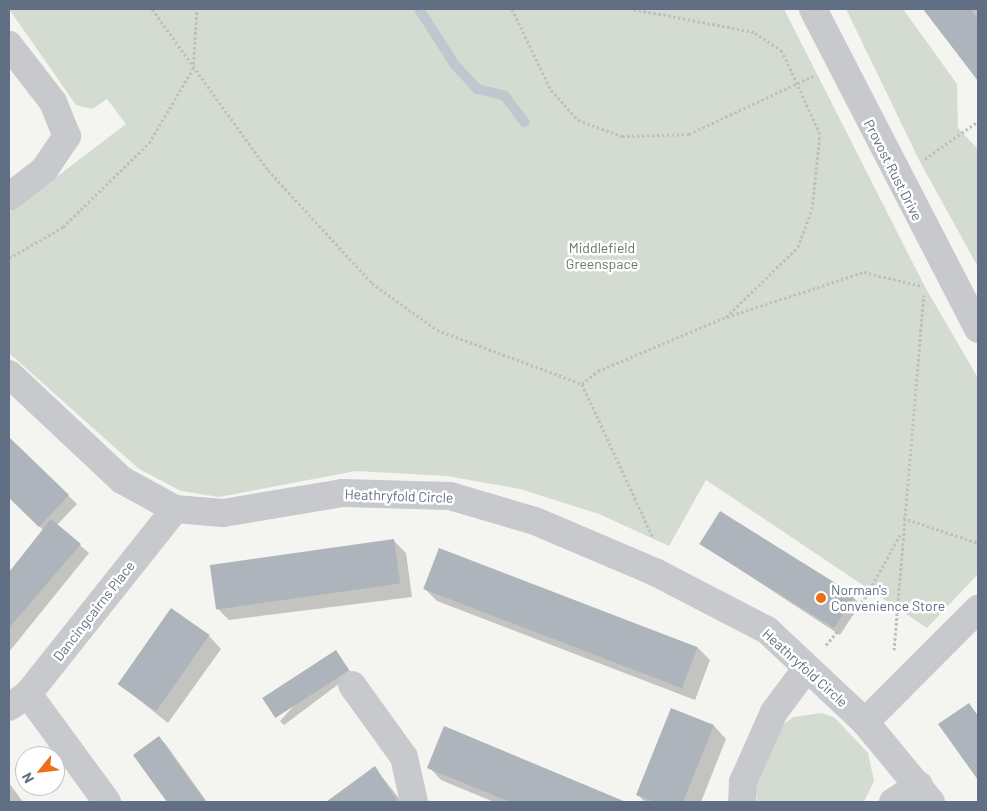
<!DOCTYPE html>
<html>
<head>
<meta charset="utf-8">
<style>
  body { margin:0 }
  #map { position:relative; width:987px; height:811px; overflow:hidden; background:#f4f5f0; font-family:Barlow,sans-serif }
  div>[style] { position:absolute }
  [style*='--x'] { left:calc(var(--x)*1px); top:calc(var(--y)*1px); width:calc(var(--w)*1px); rotate:calc(var(--a)*1deg) }
  .green>* { inset:0; background:#d4dcd1 }
  .shadow>* { inset:0; background:#0003 }
  .stream>* { height:10px; margin:-5px; padding:0 5px; transform-origin:5px; border-radius:5px; background:#bfc8cf }
  .building>* { inset:0; background:#aeb4bb; transform-origin:0 0 }
  .path>* { height:3px; margin-top:-1.5px; transform-origin:0; background:repeating-linear-gradient(90deg,#bdbfc2 0 2.5px,transparent 0 5px) }
  .minor>* { height:28px; margin:-14px; padding:0 14px; transform-origin:14px; border-radius:14px; background:#c7c9cd }
  .dots>* { width:14px; height:14px; translate:-50% -50%; box-sizing:border-box; border:2px solid #fff; border-radius:50% }
  span { translate:-50% -50%; white-space:nowrap; text-align:center; line-height:1.15; -webkit-text-stroke:5px #fff; paint-order:stroke }
  .street-label { font-size:14px; color:#616f84 }
  .park-label { font-size:14px; color:#627a61 }
  .poi-label { font-size:14px; color:#616f84 }
  .left { translate:0 -50%; text-align:left }
  .frame { position:absolute; inset:0; border:10px solid #616f84; pointer-events:none }
  .north { position:absolute; left:15px; top:746px; width:50px; height:50px; box-sizing:border-box; background:#fff; border:1px solid #c0c5ce; border-radius:50%; rotate:241deg; font-size:14px; font-weight:700; line-height:20px; text-align:center; color:#616f84 }
  .north::after { content:''; display:block; margin:auto; width:18px; height:22px; background:#ef6d16; clip-path:polygon(50% 0,100% 100%,50% 72%,0 100%) }
</style>
</head>
<body>
<div id="map">
  <div class="green">
    <i style="clip-path:polygon(9px 9px,784px 9px,925px 287px,978px 378px,978px 574px,927px 628px,706px 480px,669px 546px,599px 514px,520px 489px,447px 476px,356px 471px,219px 497px,181px 491px,139px 469px,9px 353px,9px 213px,126px 124px,107px 99px,92px 109px,76px 105px)"></i>
    <i style="clip-path:polygon(846px 9px,903px 9px,957px 84px,958px 128px,978px 149px,978px 267px,920px 162px)"></i>
    <i style="clip-path:polygon(822px 713px,835px 718px,868px 753px,874px 781px,864px 802px,757px 802px,756px 788px,780px 727px,793px 717px)"></i>
  </div>
  <div class="shadow">
    <i style="clip-path:polygon(924px 9px,978px 9px,978px 76px,967px 65px)"></i>
    <i style="clip-path:polygon(9px 439px,77px 504px,57px 525px,89px 553px,9px 652px,9px 574px,43px 530px,9px 497px)"></i>
    <i style="clip-path:polygon(393px 540px,406px 553px,412px 597px,229px 620px,216px 607px)"></i>
    <i style="clip-path:polygon(701px 544px,853px 597px,860px 604px,840px 635px)"></i>
    <i style="clip-path:polygon(439px 549px,698px 648px,710px 660px,695px 700px,437px 601px,425px 589px)"></i>
    <i style="clip-path:polygon(209px 636px,221px 649px,168px 723px,119px 684px)"></i>
    <i style="clip-path:polygon(339px 656px,352px 674px,284px 725px,280px 721px)"></i>
    <i style="clip-path:polygon(973px 709px,978px 716px,978px 777px,940px 725px)"></i>
    <i style="clip-path:polygon(672px 710px,714px 726px,726px 739px,701px 802px,645px 802px,638px 795px)"></i>
    <i style="clip-path:polygon(159px 737px,167px 746px,207px 802px,168px 802px,134px 755px)"></i>
    <i style="clip-path:polygon(429px 767px,617px 800px,620px 802px,494px 802px,441px 780px)"></i>
    <i style="clip-path:polygon(375px 768px,402px 802px,328px 802px)"></i>
    <i style="clip-path:polygon(9px 783px,23px 802px,9px 802px)"></i>
  </div>
  <div class="stream">
    <i style="--x:419;--y:9;--w:67;--a:57.3"></i>
    <i style="--x:455;--y:65;--w:33;--a:47"></i>
    <i style="--x:477;--y:89;--w:28;--a:13"></i>
    <i style="--x:504;--y:95;--w:34;--a:53"></i>
  </div>
  <div class="building">
    <i style="clip-path:polygon(923px 9px,971px 9px,978px 19px,978px 81px)"></i>
    <i style="clip-path:polygon(9px 437px,69px 495px,39px 527px,9px 498px)"></i>
    <i style="left:720px;top:511px;width:159px;height:39px;rotate:32deg"></i>
    <i style="clip-path:polygon(51px 519px,81px 544px,9px 628px,9px 572px)"></i>
    <i style="left:394px;top:539px;width:45px;height:186px;rotate:82deg"></i>
    <i style="left:439px;top:548px;width:277px;height:44px;rotate:21deg"></i>
    <i style="left:171px;top:608px;width:47px;height:93px;rotate:35deg"></i>
    <i style="left:336px;top:650px;width:24px;height:88px;rotate:57deg"></i>
    <i style="clip-path:polygon(969px 703px,978px 716px,978px 780px,938px 724px)"></i>
    <i style="clip-path:polygon(671px 708px,714px 725px,683px 802px,654px 802px,636px 795px)"></i>
    <i style="clip-path:polygon(444px 726px,626px 802px,510px 802px,427px 768px)"></i>
    <i style="clip-path:polygon(159px 736px,177px 762px,206px 802px,167px 802px,133px 755px)"></i>
    <i style="clip-path:polygon(375px 766px,398px 802px,326px 802px)"></i>
  </div>
  <div class="path">
    <i style="--x:152;--y:9;--w:198;--a:54.2"></i>
    <i style="--x:268;--y:170;--w:154;--a:47.4"></i>
    <i style="--x:372;--y:283;--w:80;--a:35.9"></i>
    <i style="--x:437;--y:330;--w:155;--a:20.4"></i>
    <i style="--x:582;--y:384;--w:21;--a:-39"></i>
    <i style="--x:598;--y:371;--w:139;--a:-22.9"></i>
    <i style="--x:726;--y:317;--w:100;--a:-44.2"></i>
    <i style="--x:798;--y:247;--w:40;--a:-69.8"></i>
    <i style="--x:812;--y:209;--w:75;--a:-83.9"></i>
    <i style="--x:820;--y:134;--w:91;--a:-114.6"></i>
    <i style="--x:782;--y:51;--w:34;--a:-146"></i>
    <i style="--x:754;--y:32;--w:123;--a:-169.2"></i>
    <i style="--x:512;--y:9;--w:90;--a:64.3"></i>
    <i style="--x:551;--y:90;--w:40;--a:48"></i>
    <i style="--x:578;--y:120;--w:47;--a:20"></i>
    <i style="--x:622;--y:136;--w:67;--a:-1.7"></i>
    <i style="--x:689;--y:134;--w:137;--a:-25.1"></i>
    <i style="--x:925;--y:159;--w:65;--a:-35.6"></i>
    <i style="--x:9;--y:258;--w:62;--a:-29.9"></i>
    <i style="--x:63;--y:227;--w:120;--a:-44.3"></i>
    <i style="--x:149;--y:143;--w:86;--a:-59.3"></i>
    <i style="--x:193;--y:69;--w:60;--a:-86.2"></i>
    <i style="--x:727;--y:317;--w:144;--a:-18.2"></i>
    <i style="--x:864;--y:272;--w:60;--a:13.6"></i>
    <i style="--x:582;--y:384;--w:170;--a:65.2"></i>
    <i style="--x:903;--y:518;--w:79;--a:18.4"></i>
    <i style="--x:826;--y:645;--w:61;--a:-50.3"></i>
    <i style="--x:865;--y:598;--w:72;--a:-60.9"></i>
    <i style="--x:894;--y:650;--w:356;--a:-85.2"></i>
  </div>
  <div class="minor">
    <i style="--x:813;--y:9;--w:360;--a:62.7"></i>
    <i style="--x:9;--y:45;--w:72;--a:52.3"></i>
    <i style="--x:53;--y:102;--w:37;--a:68"></i>
    <i style="--x:67;--y:136;--w:40;--a:124"></i>
    <i style="--x:45;--y:169;--w:46;--a:142.1"></i>
    <i style="--x:9;--y:374;--w:155;--a:43.2"></i>
    <i style="--x:122;--y:480;--w:60;--a:28.7"></i>
    <i style="--x:175;--y:509;--w:48;--a:4.8"></i>
    <i style="--x:223;--y:513;--w:121;--a:-9.5"></i>
    <i style="--x:342;--y:493;--w:108;--a:1.6"></i>
    <i style="--x:450;--y:496;--w:89;--a:16.4"></i>
    <i style="--x:535;--y:521;--w:130;--a:23"></i>
    <i style="--x:655;--y:572;--w:126;--a:27.4"></i>
    <i style="--x:767;--y:630;--w:134;--a:43.2"></i>
    <i style="--x:865;--y:722;--w:104;--a:50.5"></i>
    <i style="--x:352;--y:685;--w:89;--a:54.2"></i>
    <i style="--x:404;--y:757;--w:46;--a:77.5"></i>
    <i style="--x:28;--y:694;--w:134;--a:53.8"></i>
    <i style="--x:9;--y:707;--w:23;--a:-34"></i>
    <i style="--x:28;--y:694;--w:236;--a:-51.5"></i>
    <i style="--x:865;--y:722;--w:160;--a:-45"></i>
    <i style="--x:742;--y:802;--w:20;--a:-87"></i>
    <i style="--x:743;--y:782;--w:77;--a:-66.1"></i>
    <i style="--x:774;--y:712;--w:54;--a:-53.3"></i>
    <i style="--x:893;--y:802;--w:31;--a:-33"></i>
  </div>
  <div class="dots">
    <i style="left:821px;top:598px;background:#ef6d16"></i>
  </div>
  <div class="street-label">
    <span style="left:893px;top:170px;rotate:63deg">Provost Rust Drive</span>
    <span style="left:399px;top:496px;rotate:2deg">Heathryfold Circle</span>
    <span style="left:94px;top:611px;rotate:-52deg">Dancingcairns Place</span>
    <span style="left:805px;top:668px;rotate:42deg">Heathryfold Circle</span>
  </div>
  <div class="park-label">
    <span style="left:602px;top:256px">Middlefield<br>Greenspace</span>
  </div>
  <div class="poi-label">
    <span class="left" style="left:831px;top:598px">Norman's<br>Convenience Store</span>
  </div>
  <div class="frame"></div>
  <div class="north">N</div>
</div>
</body>
</html>
